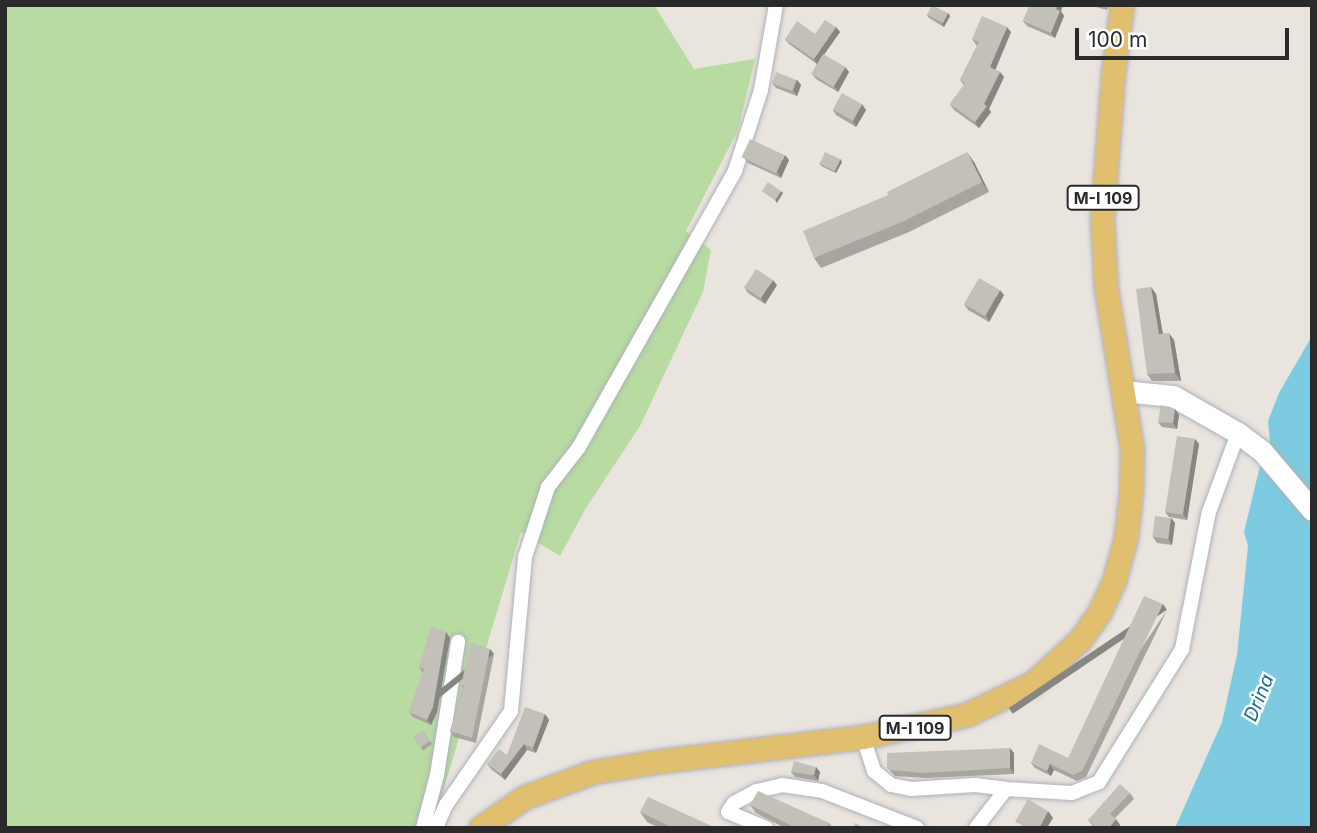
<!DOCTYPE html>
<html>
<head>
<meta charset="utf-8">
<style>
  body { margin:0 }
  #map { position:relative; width:1317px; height:833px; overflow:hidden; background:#eae4de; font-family:Inter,sans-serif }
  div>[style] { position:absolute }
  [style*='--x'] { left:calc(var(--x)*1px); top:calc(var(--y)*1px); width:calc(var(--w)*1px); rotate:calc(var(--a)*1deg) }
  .green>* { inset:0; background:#b7dba1 }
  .water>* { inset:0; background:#7dcbe0 }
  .roads { filter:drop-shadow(0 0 2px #aeb1b9) drop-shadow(0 0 2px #aeb1b9) }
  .street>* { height:14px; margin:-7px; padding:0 7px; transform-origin:7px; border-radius:7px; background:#fff }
  .secondary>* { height:21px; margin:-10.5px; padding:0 10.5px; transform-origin:10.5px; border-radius:10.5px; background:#fff }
  .primary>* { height:23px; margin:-11.5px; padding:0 11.5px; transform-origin:11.5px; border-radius:11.5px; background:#e0bf6e }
  .wall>* { inset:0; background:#a8a49f; transform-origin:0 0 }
  .shaded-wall>* { inset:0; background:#888682; transform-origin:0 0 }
  .building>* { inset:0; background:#c3bfb9; transform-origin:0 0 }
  span { translate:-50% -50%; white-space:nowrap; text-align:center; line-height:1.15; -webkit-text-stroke:5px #fff; paint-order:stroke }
  .shield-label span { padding:2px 5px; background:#fff; border:2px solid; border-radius:5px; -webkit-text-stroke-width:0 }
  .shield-label { font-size:16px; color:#2a2a2a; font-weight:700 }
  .water-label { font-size:19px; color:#1d6b8b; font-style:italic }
  .frame { position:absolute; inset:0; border:7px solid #2a2a2a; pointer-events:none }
  .scale { position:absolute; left:1075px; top:28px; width:214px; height:32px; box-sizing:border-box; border:4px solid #2a2a2a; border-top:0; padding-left:9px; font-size:21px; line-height:24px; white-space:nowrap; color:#2a2a2a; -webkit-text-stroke:5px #fff; paint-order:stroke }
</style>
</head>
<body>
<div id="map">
  <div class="green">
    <i style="clip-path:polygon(5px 5px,654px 5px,694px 69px,755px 59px,738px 130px,686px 231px,711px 250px,703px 292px,640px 426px,586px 508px,560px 556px,521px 532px,432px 828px,5px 828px)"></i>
  </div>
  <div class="water">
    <i style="clip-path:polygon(1312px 336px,1312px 828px,1175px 828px,1222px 722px,1237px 655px,1248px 546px,1244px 532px,1259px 470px,1270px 443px,1268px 421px,1279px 393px)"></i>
  </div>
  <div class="roads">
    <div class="street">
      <i style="--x:863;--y:737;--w:36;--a:72"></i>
      <i style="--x:874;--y:771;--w:22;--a:39"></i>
      <i style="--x:891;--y:785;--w:20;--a:11"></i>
      <i style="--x:911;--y:789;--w:64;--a:-3.6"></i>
      <i style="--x:975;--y:785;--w:31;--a:7"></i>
      <i style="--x:423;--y:828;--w:55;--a:-75.2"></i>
      <i style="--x:437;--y:775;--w:135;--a:-81"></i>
      <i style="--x:436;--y:828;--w:25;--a:-67"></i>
      <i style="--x:446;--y:805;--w:114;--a:-55.3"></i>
      <i style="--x:511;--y:711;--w:155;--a:-84.8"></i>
      <i style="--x:525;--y:557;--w:74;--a:-71.8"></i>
      <i style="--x:548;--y:487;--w:51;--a:-52.2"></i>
      <i style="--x:579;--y:447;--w:317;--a:-60.5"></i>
      <i style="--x:735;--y:171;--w:85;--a:-72.2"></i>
      <i style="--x:761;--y:90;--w:86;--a:-80"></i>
      <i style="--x:766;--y:828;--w:41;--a:-157.2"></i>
      <i style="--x:728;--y:812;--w:11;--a:-56"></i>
      <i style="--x:734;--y:803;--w:26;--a:-28"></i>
      <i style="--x:757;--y:791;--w:26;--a:-13"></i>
      <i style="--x:782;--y:785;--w:40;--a:8.5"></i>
      <i style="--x:822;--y:791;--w:102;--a:21.3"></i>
      <i style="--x:976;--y:828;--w:49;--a:-52.4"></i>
      <i style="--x:1006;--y:789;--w:66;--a:3.5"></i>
      <i style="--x:1072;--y:793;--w:29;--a:-22"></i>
      <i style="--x:1099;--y:782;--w:157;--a:-58"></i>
      <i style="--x:1182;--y:649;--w:140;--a:-78.9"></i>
      <i style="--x:1209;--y:512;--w:84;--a:-69.8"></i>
    </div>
    <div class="secondary">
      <i style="--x:1123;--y:391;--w:50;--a:5.7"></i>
      <i style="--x:1173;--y:396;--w:75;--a:29.6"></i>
      <i style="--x:1238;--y:433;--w:30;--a:37"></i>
      <i style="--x:1262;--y:451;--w:77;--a:49.7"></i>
    </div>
    <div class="primary">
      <i style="--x:480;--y:828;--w:55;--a:-34.6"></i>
      <i style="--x:525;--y:797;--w:72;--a:-20.2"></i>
      <i style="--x:593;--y:772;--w:69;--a:-9.2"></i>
      <i style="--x:661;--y:761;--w:203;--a:-6.8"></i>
      <i style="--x:863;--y:737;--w:105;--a:-12.1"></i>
      <i style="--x:966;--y:715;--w:74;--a:-25.5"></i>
      <i style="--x:1033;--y:683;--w:64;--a:-42.5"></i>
      <i style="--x:1080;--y:640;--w:35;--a:-55"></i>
      <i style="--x:1100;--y:611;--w:33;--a:-65"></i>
      <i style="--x:1114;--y:581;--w:46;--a:-74.7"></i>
      <i style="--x:1126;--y:537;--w:45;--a:-83.7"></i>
      <i style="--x:1131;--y:492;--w:43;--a:-88.7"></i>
      <i style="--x:1132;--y:449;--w:162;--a:-99.2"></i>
      <i style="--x:1106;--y:289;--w:69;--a:-93.3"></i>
      <i style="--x:1102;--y:220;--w:146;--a:-85.7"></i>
      <i style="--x:1113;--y:74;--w:70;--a:-82.6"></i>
    </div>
  </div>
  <div class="wall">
    <i style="clip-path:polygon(1030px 5px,1063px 5px,1061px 11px,1064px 16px,1055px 38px,1027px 26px,1023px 21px)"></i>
    <i style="clip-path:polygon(1088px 5px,1109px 5px,1107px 10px)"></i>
    <i style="clip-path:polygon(948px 13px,950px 16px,944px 27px,929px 18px,927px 15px)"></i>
    <i style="clip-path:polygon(836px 27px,840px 32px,824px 55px,845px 67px,849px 72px,838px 92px,816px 79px,812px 74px,817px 64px,789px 44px,785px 39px,815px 34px)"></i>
    <i style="clip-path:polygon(1011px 32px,995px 70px,1000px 72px,1004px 77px,989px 109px,991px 112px,979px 128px,954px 110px,950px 104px,964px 85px,960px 80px,977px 46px,972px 39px)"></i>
    <i style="clip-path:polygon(797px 80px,801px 85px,797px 96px,776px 88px,772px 83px)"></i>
    <i style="clip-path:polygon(833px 110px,866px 110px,856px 127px,836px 115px)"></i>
    <i style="clip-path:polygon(744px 158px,789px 160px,781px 178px,748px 163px)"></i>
    <i style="clip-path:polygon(840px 159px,842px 162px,836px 173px,821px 166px,819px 163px)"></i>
    <i style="clip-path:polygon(974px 162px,989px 192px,909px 232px,821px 268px,814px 258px)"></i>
    <i style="clip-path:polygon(777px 285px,765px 304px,748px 293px,744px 287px)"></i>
    <i style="clip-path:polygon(1151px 287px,1156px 294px,1163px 334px,1174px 340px,1181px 381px,1152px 381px,1147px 374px)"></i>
    <i style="clip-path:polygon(1004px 295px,989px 322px,968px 310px,964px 304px)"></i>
    <i style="clip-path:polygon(1175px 409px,1179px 415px,1177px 429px,1162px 427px,1158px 422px)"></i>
    <i style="clip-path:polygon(1195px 439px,1199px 444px,1187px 520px,1169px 517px,1165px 512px)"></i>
    <i style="clip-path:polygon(1171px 518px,1175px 523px,1172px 545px,1157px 543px,1153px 537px)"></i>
    <i style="clip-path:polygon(1167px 610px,1086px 777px,1077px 781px,1054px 770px,1051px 776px,1035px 768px,1031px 763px,1068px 758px)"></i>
    <i style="clip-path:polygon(446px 632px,450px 638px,437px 712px,431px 725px,413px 717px,409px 712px,423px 673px,419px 667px)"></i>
    <i style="clip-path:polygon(490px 649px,494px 654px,476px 743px,454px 737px,450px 731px,463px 688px,461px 685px)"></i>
    <i style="clip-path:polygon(545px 714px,549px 720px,536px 753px,527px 750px,505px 780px,491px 769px,487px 764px,507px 755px)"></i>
    <i style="left:423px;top:731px;width:16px;height:11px;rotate:55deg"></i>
    <i style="clip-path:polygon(1014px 753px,1014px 774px,926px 778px,895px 776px,887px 767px)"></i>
    <i style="clip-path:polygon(816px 767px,820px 772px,818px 781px,795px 777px,791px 772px)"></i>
    <i style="clip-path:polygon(1130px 793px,1134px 799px,1115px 818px,1120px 825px,1118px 828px,1094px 828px,1092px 825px,1088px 820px)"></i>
    <i style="clip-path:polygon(750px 805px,829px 823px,833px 828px,785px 828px,756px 813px)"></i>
    <i style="clip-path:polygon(640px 812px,716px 828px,659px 828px,647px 822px)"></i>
  </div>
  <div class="shaded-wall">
    <i style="clip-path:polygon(1057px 5px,1063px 5px,1061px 11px,1064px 16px,1055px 38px,1051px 33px)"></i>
    <i style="clip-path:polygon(948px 13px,950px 16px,944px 27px,942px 24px)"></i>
    <i style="clip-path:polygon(836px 27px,840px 32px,817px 64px,814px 59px)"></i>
    <i style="clip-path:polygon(1007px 27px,1011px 32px,994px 73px,990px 67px)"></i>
    <i style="clip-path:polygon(845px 67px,849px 72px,838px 92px,834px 86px)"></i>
    <i style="clip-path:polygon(1000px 72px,1004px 77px,989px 109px,991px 112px,979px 128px,975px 122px)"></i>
    <i style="clip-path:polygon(797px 80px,801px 85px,797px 96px,793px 90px)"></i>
    <i style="clip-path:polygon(862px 104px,866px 110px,856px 127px,853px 121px)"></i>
    <i style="clip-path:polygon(967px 152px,974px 162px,989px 192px,982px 182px)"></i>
    <i style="clip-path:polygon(785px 155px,789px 160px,781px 178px,777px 172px)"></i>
    <i style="clip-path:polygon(840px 159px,842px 162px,836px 173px,834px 170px)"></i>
    <i style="clip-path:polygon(781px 191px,783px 193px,777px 203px,775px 200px)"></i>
    <i style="clip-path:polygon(773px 280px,777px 285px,765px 304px,761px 298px)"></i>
    <i style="clip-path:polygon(1151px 287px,1156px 294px,1164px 342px,1159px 334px)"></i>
    <i style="clip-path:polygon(1000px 290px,1004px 295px,989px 322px,986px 316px)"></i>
    <i style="clip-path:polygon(1169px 333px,1174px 340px,1181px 381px,1175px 373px)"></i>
    <i style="clip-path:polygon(1175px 409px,1179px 415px,1177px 429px,1173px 423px)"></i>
    <i style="clip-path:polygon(1195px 439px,1199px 444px,1187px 520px,1183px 514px)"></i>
    <i style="clip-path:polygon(1171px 518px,1175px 523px,1172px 545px,1168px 539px)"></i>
    <i style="left:1163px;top:604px;width:7px;height:186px;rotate:56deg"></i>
    <i style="clip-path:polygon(446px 632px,450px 638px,437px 712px,431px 725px,427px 720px)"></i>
    <i style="left:490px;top:649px;width:6px;height:91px;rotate:51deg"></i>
    <i style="clip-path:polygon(545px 714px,549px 720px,536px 753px,533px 748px)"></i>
    <i style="clip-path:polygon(524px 744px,527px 750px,505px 780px,501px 774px)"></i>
    <i style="clip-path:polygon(1010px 748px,1014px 753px,1014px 774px,1010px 768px)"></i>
    <i style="clip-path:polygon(1050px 764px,1054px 770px,1051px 776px,1047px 771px)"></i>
    <i style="clip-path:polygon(816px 767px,820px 772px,818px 781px,814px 775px)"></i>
    <i style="clip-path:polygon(1048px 811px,1053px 818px,1047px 828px,1039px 828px)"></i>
    <i style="clip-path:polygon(1116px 819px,1120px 825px,1118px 828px,1109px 828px)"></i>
  </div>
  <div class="building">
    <i style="left:932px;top:5px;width:18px;height:11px;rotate:27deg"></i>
    <i style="clip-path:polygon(1030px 5px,1057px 5px,1056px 9px,1060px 11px,1051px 33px,1023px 21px)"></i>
    <i style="clip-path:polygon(982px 16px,1007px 27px,990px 67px,1000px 72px,984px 104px,987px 106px,975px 122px,950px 104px,965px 83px,960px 80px,979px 42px,972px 39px)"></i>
    <i style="clip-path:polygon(825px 20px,836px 27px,814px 59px,785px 39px,797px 21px,815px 34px)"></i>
    <i style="left:823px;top:54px;width:26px;height:23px;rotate:31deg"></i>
    <i style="left:776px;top:72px;width:22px;height:12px;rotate:21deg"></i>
    <i style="left:842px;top:93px;width:23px;height:19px;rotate:29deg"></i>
    <i style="left:750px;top:139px;width:38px;height:20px;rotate:25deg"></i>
    <i style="left:825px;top:152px;width:17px;height:13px;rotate:25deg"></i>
    <i style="clip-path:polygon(967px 152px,982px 182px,902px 222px,814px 258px,803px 231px,888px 195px,887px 192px)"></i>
    <i style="left:768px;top:182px;width:16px;height:11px;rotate:35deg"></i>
    <i style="left:756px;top:269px;width:20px;height:22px;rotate:33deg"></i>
    <i style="left:979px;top:278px;width:24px;height:30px;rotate:30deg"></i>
    <i style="clip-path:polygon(1151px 287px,1159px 334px,1169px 333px,1175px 373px,1147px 374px,1136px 289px)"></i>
    <i style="clip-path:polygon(1161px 405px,1175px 409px,1173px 423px,1158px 422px)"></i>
    <i style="left:1177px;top:436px;width:18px;height:77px;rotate:9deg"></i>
    <i style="left:1155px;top:516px;width:16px;height:21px;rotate:7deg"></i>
    <i style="clip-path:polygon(1144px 596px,1163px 604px,1082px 771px,1073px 775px,1050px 764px,1047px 771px,1031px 763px,1039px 744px,1068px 758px)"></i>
    <i style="clip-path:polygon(431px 627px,446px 632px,433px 707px,427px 720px,409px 712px,424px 669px,419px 667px)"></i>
    <i style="clip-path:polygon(471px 643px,490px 649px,472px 738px,450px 731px,464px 686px,461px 685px)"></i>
    <i style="clip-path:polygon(525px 707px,545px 714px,533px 748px,524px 744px,501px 774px,487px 764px,499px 749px,507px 755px)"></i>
    <i style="left:423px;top:731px;width:12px;height:11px;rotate:55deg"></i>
    <i style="clip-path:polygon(1010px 748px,1010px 768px,922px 773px,891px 770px,887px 767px,887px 753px)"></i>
    <i style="clip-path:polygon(794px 761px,816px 767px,814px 775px,791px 772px)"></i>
    <i style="clip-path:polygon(1120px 784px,1130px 793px,1110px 814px,1116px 819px,1109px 828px,1097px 828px,1088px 820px)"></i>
    <i style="clip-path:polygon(758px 791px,829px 823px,827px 828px,796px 828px,750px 805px)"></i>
    <i style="clip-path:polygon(648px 797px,716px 828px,673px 828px,640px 812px)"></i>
    <i style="clip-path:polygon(1028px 799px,1048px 811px,1039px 828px,1020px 828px,1022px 825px,1015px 822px)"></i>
    <i style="clip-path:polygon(855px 823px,864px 828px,853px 828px)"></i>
  </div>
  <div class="shield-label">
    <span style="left:1103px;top:198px">M-I 109</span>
    <span style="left:915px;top:728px">M-I 109</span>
  </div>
  <div class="water-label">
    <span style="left:1259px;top:698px;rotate:-68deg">Drina</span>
  </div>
  <div class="frame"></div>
  <div class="scale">100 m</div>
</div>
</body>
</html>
